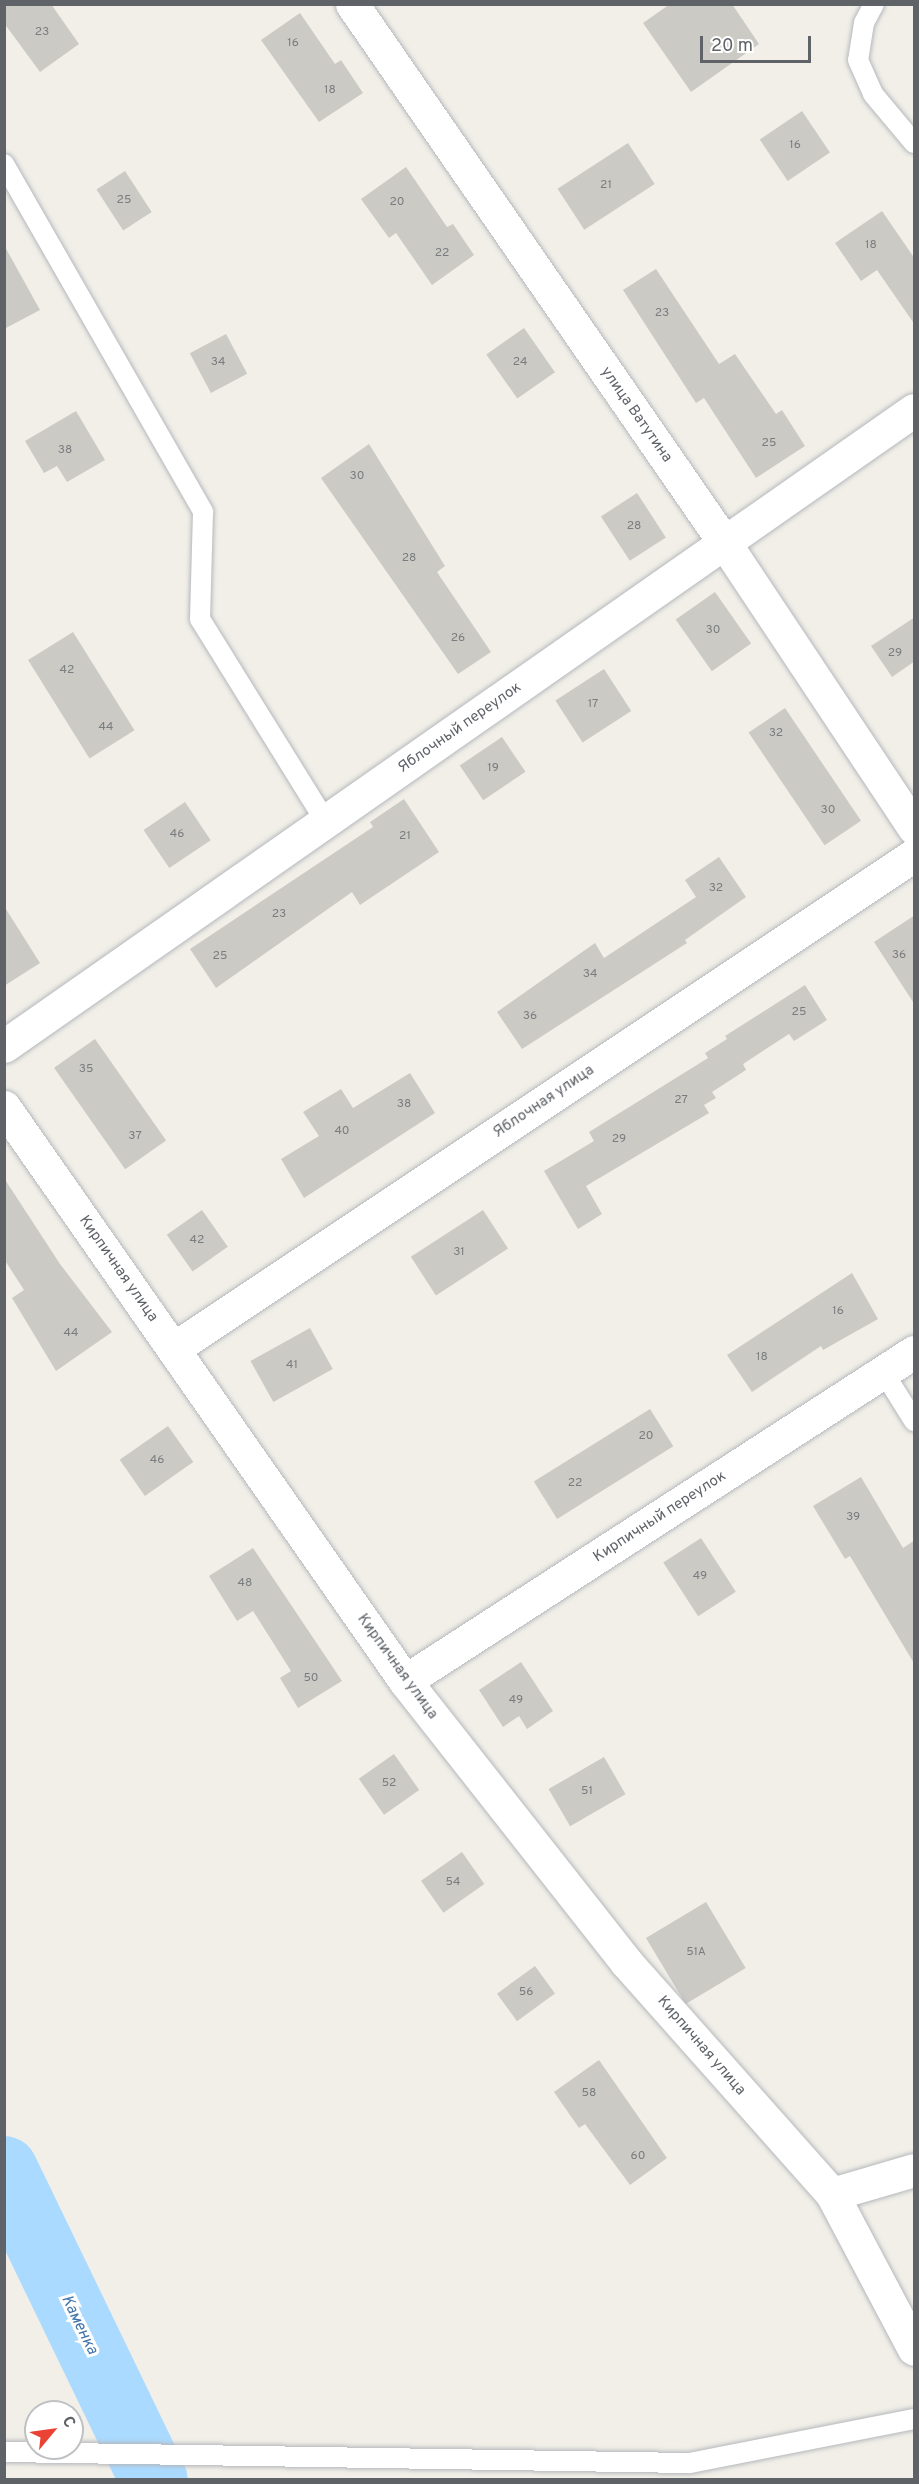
<!DOCTYPE html>
<html>
<head>
<meta charset="utf-8">
<style>
  body { margin:0 }
  #map { position:relative; width:919px; height:2484px; overflow:hidden; background:#f1efe8; font-family:Overpass,sans-serif }
  div>[style] { position:absolute }
  [style*='--x'] { left:calc(var(--x)*1px); top:calc(var(--y)*1px); width:calc(var(--w)*1px); rotate:calc(var(--a)*1deg) }
  .river>* { height:68px; margin:-34px; padding:0 34px; transform-origin:34px; border-radius:34px; background:#aadaff }
  .building>* { inset:0; background:#cccac5; transform-origin:0 0 }
  .roads { filter:drop-shadow(0 0 2px #b5b8bc) drop-shadow(0 0 2px #b5b8bc) }
  .service>* { height:20px; margin:-10px; padding:0 10px; transform-origin:10px; border-radius:10px; background:#fff }
  .minor>* { height:33px; margin:-16.5px; padding:0 16.5px; transform-origin:16.5px; border-radius:16.5px; background:#fff }
  span { translate:-50% -50%; white-space:nowrap; text-align:center; line-height:1.15; -webkit-text-stroke:6px #fff; paint-order:stroke }
  .number-label { font-size:12px; color:#7a7d7f }
  .number-label span { -webkit-text-stroke-width:0 }
  .street-label { font-size:15px; color:#5f6368 }
  .water-label { font-size:16px; color:#4174aa; font-style:italic }
  .frame { position:absolute; inset:0; border:6px solid #5f6368; pointer-events:none }
  .north { position:absolute; left:24px; top:2400px; width:60px; height:60px; box-sizing:border-box; background:#fff; border:2px solid #bfc1c3; border-radius:50%; rotate:61deg; font-size:16px; font-weight:700; line-height:24px; text-align:center; color:#5f6368 }
  .north::after { content:''; display:block; margin:auto; width:21px; height:27px; background:#ea4335; clip-path:polygon(50% 0,100% 100%,50% 72%,0 100%) }
  .scale { position:absolute; left:700px; top:36px; width:111px; height:27px; box-sizing:border-box; border:3px solid #5f6368; border-top:0; padding-left:8px; font-size:18px; line-height:21px; white-space:nowrap; color:#5f6368; -webkit-text-stroke:4px #fff; paint-order:stroke }
</style>
</head>
<body>
<div id="map">
  <div class="river">
    <i style="--x:4;--y:2170;--w:344;--a:64.2"></i>
  </div>
  <div class="building">
    <i style="clip-path:polygon(4px 4px,51px 4px,79px 44px,40px 72px,4px 23px)"></i>
    <i style="clip-path:polygon(670px 4px,732px 4px,759px 44px,691px 92px,643px 23px)"></i>
    <i style="clip-path:polygon(300px 13px,335px 64px,341px 60px,363px 93px,319px 122px,261px 40px)"></i>
    <i style="left:802px;top:111px;width:50px;height:51px;rotate:56deg"></i>
    <i style="left:628px;top:143px;width:49px;height:84px;rotate:57deg"></i>
    <i style="clip-path:polygon(406px 167px,447px 227px,453px 224px,474px 255px,432px 285px,396px 233px,389px 238px,361px 199px)"></i>
    <i style="left:125px;top:171px;width:49px;height:34px;rotate:57deg"></i>
    <i style="clip-path:polygon(882px 211px,915px 259px,915px 325px,877px 270px,861px 281px,835px 243px)"></i>
    <i style="clip-path:polygon(4px 245px,40px 310px,4px 329px)"></i>
    <i style="clip-path:polygon(656px 269px,719px 364px,735px 354px,776px 414px,782px 410px,805px 446px,756px 478px,704px 398px,696px 403px,623px 290px)"></i>
    <i style="left:524px;top:328px;width:54px;height:46px;rotate:55deg"></i>
    <i style="left:226px;top:334px;width:45px;height:41px;rotate:62deg"></i>
    <i style="clip-path:polygon(76px 411px,105px 460px,67px 482px,57px 466px,44px 473px,25px 441px)"></i>
    <i style="clip-path:polygon(369px 444px,445px 566px,437px 572px,491px 652px,458px 674px,321px 478px)"></i>
    <i style="left:637px;top:493px;width:53px;height:43px;rotate:57deg"></i>
    <i style="left:715px;top:592px;width:63px;height:48px;rotate:55deg"></i>
    <i style="clip-path:polygon(915px 617px,915px 661px,892px 677px,871px 646px)"></i>
    <i style="left:73px;top:632px;width:116px;height:53px;rotate:58deg"></i>
    <i style="left:604px;top:669px;width:50px;height:58px;rotate:57deg"></i>
    <i style="left:785px;top:708px;width:136px;height:44px;rotate:56deg"></i>
    <i style="left:502px;top:737px;width:42px;height:51px;rotate:56deg"></i>
    <i style="clip-path:polygon(404px 799px,439px 852px,360px 905px,352px 892px,216px 988px,190px 949px,373px 827px,370px 822px)"></i>
    <i style="left:185px;top:802px;width:46px;height:50px;rotate:56deg"></i>
    <i style="clip-path:polygon(719px 857px,746px 897px,685px 940px,687px 943px,522px 1049px,497px 1012px,595px 943px,604px 958px,696px 897px,685px 880px)"></i>
    <i style="clip-path:polygon(4px 906px,40px 963px,4px 986px)"></i>
    <i style="clip-path:polygon(915px 915px,915px 1005px,874px 942px)"></i>
    <i style="clip-path:polygon(805px 985px,827px 1020px,794px 1041px,789px 1034px,743px 1064px,746px 1070px,712px 1092px,716px 1098px,704px 1105px,709px 1113px,586px 1186px,602px 1214px,578px 1229px,544px 1171px,594px 1141px,589px 1132px,708px 1058px,705px 1053px,727px 1039px,725px 1036px)"></i>
    <i style="left:95px;top:1039px;width:124px;height:50px;rotate:55deg"></i>
    <i style="clip-path:polygon(410px 1073px,435px 1113px,304px 1198px,281px 1159px,319px 1136px,303px 1112px,341px 1089px,353px 1108px)"></i>
    <i style="clip-path:polygon(4px 1178px,60px 1264px,112px 1332px,56px 1371px,12px 1298px,24px 1290px,4px 1259px)"></i>
    <i style="left:202px;top:1210px;width:45px;height:43px;rotate:55deg"></i>
    <i style="left:483px;top:1210px;width:46px;height:86px;rotate:57deg"></i>
    <i style="clip-path:polygon(852px 1273px,878px 1319px,823px 1350px,821px 1346px,752px 1392px,727px 1355px)"></i>
    <i style="left:310px;top:1328px;width:47px;height:68px;rotate:61deg"></i>
    <i style="left:650px;top:1409px;width:44px;height:137px;rotate:58deg"></i>
    <i style="left:168px;top:1426px;width:44px;height:59px;rotate:55deg"></i>
    <i style="clip-path:polygon(861px 1477px,903px 1548px,915px 1540px,915px 1665px,850px 1556px,845px 1559px,813px 1506px)"></i>
    <i style="left:701px;top:1538px;width:64px;height:45px;rotate:57deg"></i>
    <i style="clip-path:polygon(253px 1548px,342px 1681px,298px 1708px,280px 1678px,291px 1671px,253px 1611px,237px 1621px,209px 1576px)"></i>
    <i style="clip-path:polygon(521px 1662px,553px 1711px,527px 1729px,519px 1716px,503px 1727px,479px 1690px)"></i>
    <i style="left:394px;top:1754px;width:44px;height:43px;rotate:55deg"></i>
    <i style="left:604px;top:1757px;width:43px;height:64px;rotate:60deg"></i>
    <i style="left:462px;top:1852px;width:39px;height:50px;rotate:55deg"></i>
    <i style="left:706px;top:1902px;width:77px;height:70px;rotate:59deg"></i>
    <i style="left:535px;top:1966px;width:34px;height:47px;rotate:54deg"></i>
    <i style="clip-path:polygon(599px 2060px,667px 2158px,630px 2185px,585px 2124px,579px 2128px,554px 2092px)"></i>
  </div>
  <div class="roads">
    <div class="service">
      <i style="--x:874;--y:4;--w:21;--a:118"></i>
      <i style="--x:864;--y:23;--w:37;--a:99"></i>
      <i style="--x:858;--y:60;--w:37;--a:66"></i>
      <i style="--x:873;--y:94;--w:64;--a:50.1"></i>
      <i style="--x:4;--y:164;--w:401;--a:60.2"></i>
      <i style="--x:203;--y:512;--w:107;--a:91.6"></i>
      <i style="--x:200;--y:619;--w:239;--a:58.2"></i>
      <i style="--x:884;--y:1373;--w:57;--a:58"></i>
      <i style="--x:4;--y:2452;--w:686;--a:0.92"></i>
      <i style="--x:690;--y:2463;--w:228;--a:-11.1"></i>
    </div>
    <div class="minor">
      <i style="--x:352;--y:4;--w:654;--a:55.34"></i>
      <i style="--x:724;--y:542;--w:343;--a:56.4"></i>
      <i style="--x:4;--y:1046;--w:1110;--a:-34.95"></i>
      <i style="--x:4;--y:1107;--w:700;--a:55.06"></i>
      <i style="--x:405;--y:1681;--w:357;--a:51.8"></i>
      <i style="--x:626;--y:1962;--w:310;--a:48.4"></i>
      <i style="--x:832;--y:2194;--w:175;--a:62.1"></i>
      <i style="--x:173;--y:1349;--w:891;--a:-33.69"></i>
      <i style="--x:405;--y:1681;--w:606;--a:-32.88"></i>
      <i style="--x:832;--y:2194;--w:85;--a:-16.3"></i>
    </div>
  </div>
  <div class="number-label">
    <span style="left:42px;top:33px">23</span>
    <span style="left:293px;top:44px">16</span>
    <span style="left:330px;top:91px">18</span>
    <span style="left:795px;top:146px">16</span>
    <span style="left:606px;top:186px">21</span>
    <span style="left:124px;top:201px">25</span>
    <span style="left:397px;top:203px">20</span>
    <span style="left:871px;top:246px">18</span>
    <span style="left:442px;top:254px">22</span>
    <span style="left:662px;top:314px">23</span>
    <span style="left:218px;top:363px">34</span>
    <span style="left:520px;top:363px">24</span>
    <span style="left:769px;top:444px">25</span>
    <span style="left:65px;top:451px">38</span>
    <span style="left:357px;top:477px">30</span>
    <span style="left:634px;top:527px">28</span>
    <span style="left:409px;top:559px">28</span>
    <span style="left:713px;top:631px">30</span>
    <span style="left:458px;top:639px">26</span>
    <span style="left:895px;top:654px">29</span>
    <span style="left:67px;top:671px">42</span>
    <span style="left:593px;top:705px">17</span>
    <span style="left:106px;top:728px">44</span>
    <span style="left:776px;top:734px">32</span>
    <span style="left:493px;top:769px">19</span>
    <span style="left:828px;top:811px">30</span>
    <span style="left:177px;top:835px">46</span>
    <span style="left:405px;top:837px">21</span>
    <span style="left:716px;top:889px">32</span>
    <span style="left:279px;top:915px">23</span>
    <span style="left:899px;top:956px">36</span>
    <span style="left:220px;top:957px">25</span>
    <span style="left:590px;top:975px">34</span>
    <span style="left:799px;top:1013px">25</span>
    <span style="left:530px;top:1017px">36</span>
    <span style="left:86px;top:1070px">35</span>
    <span style="left:681px;top:1101px">27</span>
    <span style="left:404px;top:1105px">38</span>
    <span style="left:342px;top:1132px">40</span>
    <span style="left:135px;top:1137px">37</span>
    <span style="left:619px;top:1140px">29</span>
    <span style="left:197px;top:1241px">42</span>
    <span style="left:459px;top:1253px">31</span>
    <span style="left:838px;top:1312px">16</span>
    <span style="left:71px;top:1334px">44</span>
    <span style="left:762px;top:1358px">18</span>
    <span style="left:292px;top:1366px">41</span>
    <span style="left:646px;top:1437px">20</span>
    <span style="left:157px;top:1461px">46</span>
    <span style="left:575px;top:1484px">22</span>
    <span style="left:853px;top:1518px">39</span>
    <span style="left:700px;top:1577px">49</span>
    <span style="left:245px;top:1584px">48</span>
    <span style="left:311px;top:1679px">50</span>
    <span style="left:516px;top:1701px">49</span>
    <span style="left:389px;top:1784px">52</span>
    <span style="left:587px;top:1792px">51</span>
    <span style="left:453px;top:1883px">54</span>
    <span style="left:696px;top:1953px">51А</span>
    <span style="left:526px;top:1993px">56</span>
    <span style="left:589px;top:2094px">58</span>
    <span style="left:638px;top:2157px">60</span>
  </div>
  <div class="street-label">
    <span style="left:636px;top:415px;rotate:55deg">улица Ватутина</span>
    <span style="left:460px;top:728px;rotate:-35deg">Яблочный переулок</span>
    <span style="left:544px;top:1102px;rotate:-34deg">Яблочная улица</span>
    <span style="left:118px;top:1269px;rotate:55deg">Кирпичная улица</span>
    <span style="left:660px;top:1517px;rotate:-33deg">Кирпичный переулок</span>
    <span style="left:397px;top:1667px;rotate:54deg">Кирпичная улица</span>
    <span style="left:701px;top:2046px;rotate:49deg">Кирпичная улица</span>
  </div>
  <div class="water-label">
    <span style="left:79px;top:2325px;rotate:64deg">Каменка</span>
  </div>
  <div class="frame"></div>
  <div class="north">С</div>
  <div class="scale">20 m</div>
</div>
</body>
</html>
